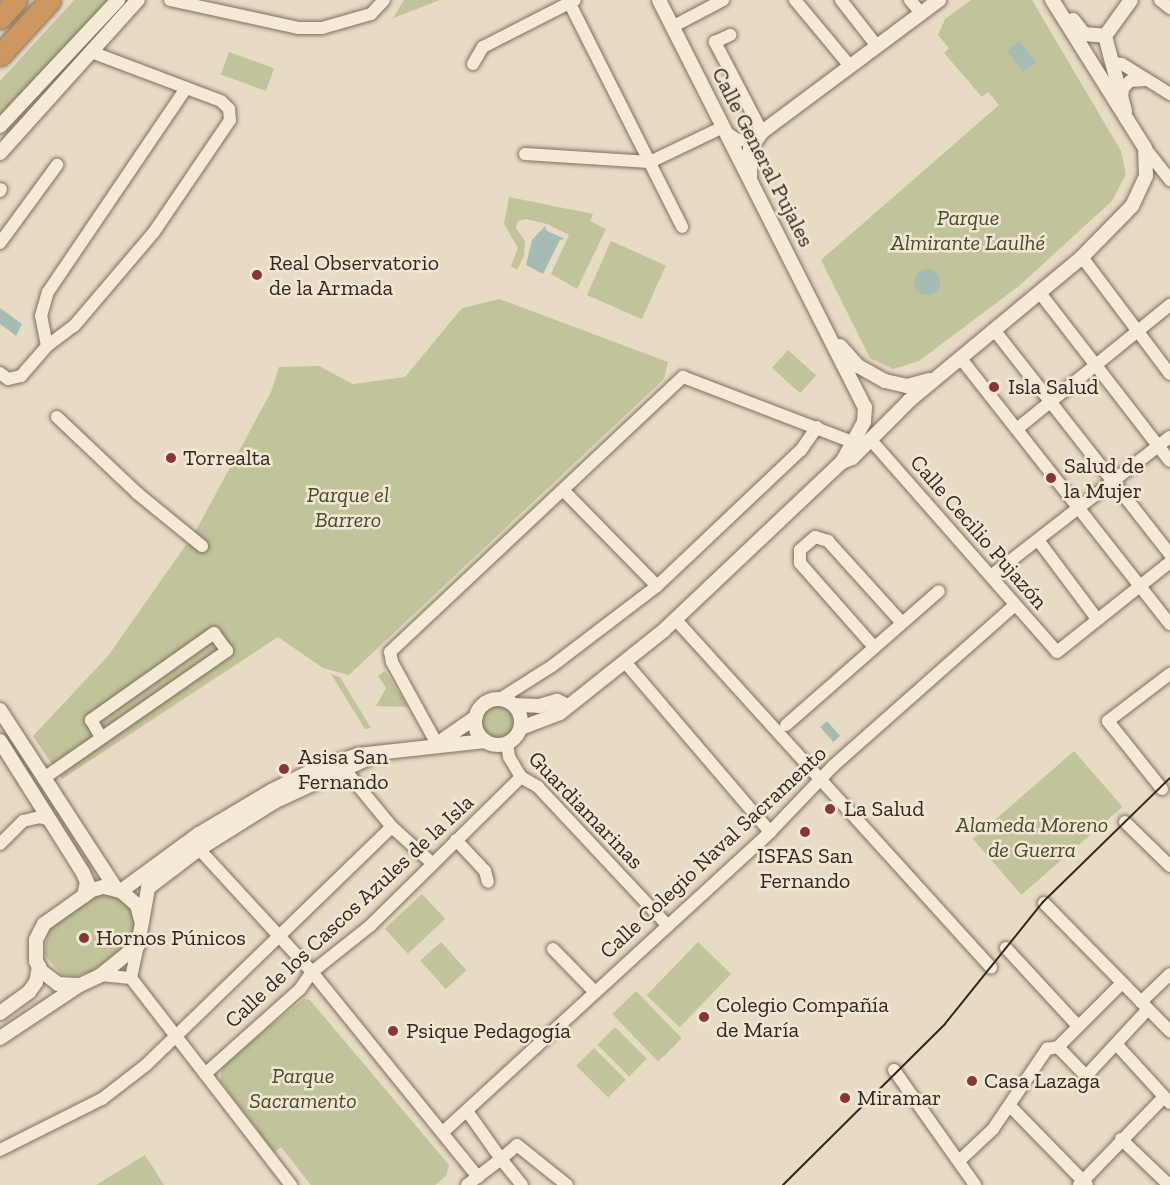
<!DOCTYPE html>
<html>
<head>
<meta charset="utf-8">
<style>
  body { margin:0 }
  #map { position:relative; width:1170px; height:1185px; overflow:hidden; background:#e8dbc4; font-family:"Zilla Slab",serif }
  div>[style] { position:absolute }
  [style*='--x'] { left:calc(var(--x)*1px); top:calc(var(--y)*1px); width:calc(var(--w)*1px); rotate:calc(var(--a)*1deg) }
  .green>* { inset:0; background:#c1c49a; transform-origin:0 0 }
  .round { border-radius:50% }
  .water>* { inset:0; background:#a5bcb4; transform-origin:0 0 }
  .roads { filter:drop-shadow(0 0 2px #806e5d) drop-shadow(0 0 2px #806e5d) }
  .minor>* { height:12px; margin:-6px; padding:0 6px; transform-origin:6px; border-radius:6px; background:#f4ead6 }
  .tertiary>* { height:14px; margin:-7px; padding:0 7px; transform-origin:7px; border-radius:7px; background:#f4ead6 }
  .tertiary>.ring { margin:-7px; padding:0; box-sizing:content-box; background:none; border:14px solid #f4ead6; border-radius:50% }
  .motorway>* { height:21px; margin:-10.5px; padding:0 10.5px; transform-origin:10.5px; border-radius:10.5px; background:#cd975f }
  .tram>* { height:1.5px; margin:-0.75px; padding:0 0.75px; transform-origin:0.75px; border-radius:0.75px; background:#32271f }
  .dots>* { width:16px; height:16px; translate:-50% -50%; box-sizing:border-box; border:3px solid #f0e6d3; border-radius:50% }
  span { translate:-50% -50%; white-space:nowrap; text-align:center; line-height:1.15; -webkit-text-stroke:5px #f0e6d3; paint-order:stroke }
  .street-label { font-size:22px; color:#32271f }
  .park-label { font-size:22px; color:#454c28; font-style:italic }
  .poi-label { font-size:22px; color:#32271f }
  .left { translate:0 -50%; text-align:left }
</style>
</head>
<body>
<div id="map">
  <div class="green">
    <i style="clip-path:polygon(74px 0,111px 0,0 116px,0 81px)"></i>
    <i style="clip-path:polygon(404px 0,440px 0,393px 18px)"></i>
    <i style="clip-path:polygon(971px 0,1032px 0,1121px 151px,1126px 174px,1112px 201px,1019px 286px,919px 361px,893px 369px,870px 358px,821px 260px,999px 105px,988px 92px,982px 97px,944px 53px,949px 48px,938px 35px,945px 19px)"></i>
    <i style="left:229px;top:52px;width:48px;height:24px;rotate:20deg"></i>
    <i style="clip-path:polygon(509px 197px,593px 214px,590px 221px,606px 229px,577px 289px,551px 274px,569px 235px,547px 224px,526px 219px,518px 221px,516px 228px,525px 241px,524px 256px,517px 270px,511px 266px,518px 248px,504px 224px)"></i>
    <i style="left:611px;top:241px;width:60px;height:59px;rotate:24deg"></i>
    <i style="clip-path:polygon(499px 299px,668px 362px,664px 379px,349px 675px,323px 668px,278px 637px,62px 779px,33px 736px,108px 656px,195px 532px,271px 392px,279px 367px,319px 366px,353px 384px,405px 377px,462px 308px)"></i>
    <i style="left:788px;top:350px;width:38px;height:24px;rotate:42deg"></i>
    <i style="clip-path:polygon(385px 671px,408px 707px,376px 706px,386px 688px,378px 676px)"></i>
    <i style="clip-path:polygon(331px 674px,340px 677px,371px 728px,365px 729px)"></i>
    <i class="round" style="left:481px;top:705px;width:34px;height:34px"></i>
    <i style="left:1074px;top:751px;width:74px;height:134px;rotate:49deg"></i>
    <i style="clip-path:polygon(104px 891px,131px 903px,137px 931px,131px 943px,91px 972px,73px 977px,61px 974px,44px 954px,49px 927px)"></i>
    <i style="left:422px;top:894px;width:34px;height:51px;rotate:47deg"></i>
    <i style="left:441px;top:942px;width:38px;height:28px;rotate:48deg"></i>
    <i style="left:698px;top:942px;width:46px;height:74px;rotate:44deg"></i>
    <i style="left:636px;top:991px;width:66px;height:33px;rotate:46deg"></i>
    <i style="clip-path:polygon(304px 999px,310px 1000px,449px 1165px,446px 1176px,435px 1185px,311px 1185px,281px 1147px,274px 1152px,220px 1080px,222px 1065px)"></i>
    <i style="left:615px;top:1027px;width:45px;height:25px;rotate:45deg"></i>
    <i style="left:594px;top:1048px;width:45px;height:25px;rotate:45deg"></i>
    <i style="clip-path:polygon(145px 1155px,164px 1185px,96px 1185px)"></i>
  </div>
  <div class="water">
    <i style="left:1020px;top:41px;width:27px;height:16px;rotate:54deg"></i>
    <i style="clip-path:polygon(545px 226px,547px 231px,565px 239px,560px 240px,543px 274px,526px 265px,532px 240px)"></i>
    <i class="round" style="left:914px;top:269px;width:26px;height:26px"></i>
    <i style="clip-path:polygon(0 308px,22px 324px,16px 336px,0 324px)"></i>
    <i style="left:827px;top:721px;width:20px;height:9px;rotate:49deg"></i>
  </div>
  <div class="roads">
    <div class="minor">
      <i style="--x:170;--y:0;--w:131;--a:12.3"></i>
      <i style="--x:298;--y:28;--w:24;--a:0"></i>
      <i style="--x:322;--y:28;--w:51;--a:-15.9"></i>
      <i style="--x:371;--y:14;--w:19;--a:-47"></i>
      <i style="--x:568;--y:0;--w:254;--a:63.3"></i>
      <i style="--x:795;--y:0;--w:86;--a:50.2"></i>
      <i style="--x:841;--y:0;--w:58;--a:52"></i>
      <i style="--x:910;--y:0;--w:17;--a:50"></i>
      <i style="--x:1160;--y:0;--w:13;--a:39"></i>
      <i style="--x:672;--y:27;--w:58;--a:-27.9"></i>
      <i style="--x:1113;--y:63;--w:9;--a:6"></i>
      <i style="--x:1122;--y:64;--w:57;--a:32"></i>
      <i style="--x:473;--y:64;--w:20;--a:-60"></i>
      <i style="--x:483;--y:47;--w:103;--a:-27.1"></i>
      <i style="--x:1122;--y:98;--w:10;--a:-84"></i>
      <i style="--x:1123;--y:88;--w:10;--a:-45"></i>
      <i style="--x:1130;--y:81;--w:15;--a:-4"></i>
      <i style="--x:727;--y:133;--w:14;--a:34"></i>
      <i style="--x:739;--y:141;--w:25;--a:-21"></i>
      <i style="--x:762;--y:132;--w:102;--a:-117.6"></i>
      <i style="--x:715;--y:42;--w:17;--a:-25"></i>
      <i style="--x:1145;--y:148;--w:41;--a:52"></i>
      <i style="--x:525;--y:154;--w:125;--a:3.7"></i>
      <i style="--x:650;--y:162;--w:81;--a:-25.6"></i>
      <i style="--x:0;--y:191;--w:2;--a:-63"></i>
      <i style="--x:0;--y:243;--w:97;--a:-53.8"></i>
      <i style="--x:1082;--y:257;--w:146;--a:53.1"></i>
      <i style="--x:1040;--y:293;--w:212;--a:52.3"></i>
      <i style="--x:995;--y:331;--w:283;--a:51.9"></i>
      <i style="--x:47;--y:346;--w:31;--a:-101"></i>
      <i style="--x:41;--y:316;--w:25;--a:-74"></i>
      <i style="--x:48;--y:292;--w:246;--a:-55.9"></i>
      <i style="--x:962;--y:360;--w:336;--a:51.8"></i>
      <i style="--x:0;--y:373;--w:10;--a:37"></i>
      <i style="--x:8;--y:379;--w:13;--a:-13"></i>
      <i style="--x:21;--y:376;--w:40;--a:-49"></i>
      <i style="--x:47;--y:346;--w:34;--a:-37"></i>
      <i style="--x:74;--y:326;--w:123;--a:-49.6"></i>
      <i style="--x:154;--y:232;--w:135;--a:-55.8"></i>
      <i style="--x:230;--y:120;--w:11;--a:-95"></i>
      <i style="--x:229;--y:109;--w:11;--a:-135"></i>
      <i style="--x:221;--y:101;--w:139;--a:-159.3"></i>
      <i style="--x:57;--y:417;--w:110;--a:43.5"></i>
      <i style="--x:137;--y:493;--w:84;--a:39.2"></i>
      <i style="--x:1018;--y:428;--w:196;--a:-39"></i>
      <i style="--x:870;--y:439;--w:283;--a:48.7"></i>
      <i style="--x:1057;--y:652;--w:144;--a:-38.5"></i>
      <i style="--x:563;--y:490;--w:134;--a:45.6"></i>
      <i style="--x:1038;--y:540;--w:99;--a:53.2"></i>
      <i style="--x:992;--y:575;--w:225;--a:-37.8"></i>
      <i style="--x:676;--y:620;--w:469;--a:47.8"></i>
      <i style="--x:874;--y:647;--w:112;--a:-131.4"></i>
      <i style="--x:800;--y:563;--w:13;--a:-90"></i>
      <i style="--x:800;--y:550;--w:20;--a:-41"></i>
      <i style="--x:815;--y:537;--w:14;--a:17"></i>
      <i style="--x:828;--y:541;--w:110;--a:47.9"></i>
      <i style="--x:625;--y:662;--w:223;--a:49.5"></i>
      <i style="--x:500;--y:699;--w:62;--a:-32.4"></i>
      <i style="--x:552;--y:666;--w:132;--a:-37.3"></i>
      <i style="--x:657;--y:586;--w:198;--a:-43.4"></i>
      <i style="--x:801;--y:450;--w:28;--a:-55"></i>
      <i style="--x:786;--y:725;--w:203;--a:-41.2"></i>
      <i style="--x:437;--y:744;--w:94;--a:-118.8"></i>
      <i style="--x:392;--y:662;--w:10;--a:-101"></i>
      <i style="--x:390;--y:652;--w:402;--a:-43.2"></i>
      <i style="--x:683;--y:377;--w:181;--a:21"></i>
      <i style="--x:507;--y:744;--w:13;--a:81"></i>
      <i style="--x:509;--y:757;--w:23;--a:59"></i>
      <i style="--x:521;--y:777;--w:20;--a:30"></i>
      <i style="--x:538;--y:787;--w:190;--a:46.9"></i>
      <i style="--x:345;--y:770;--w:74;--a:50.5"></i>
      <i style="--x:392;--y:827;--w:55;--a:42.1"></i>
      <i style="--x:44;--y:778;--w:223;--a:-34.8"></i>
      <i style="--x:227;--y:651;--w:22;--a:-126"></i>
      <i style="--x:214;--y:633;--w:151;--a:144.7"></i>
      <i style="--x:91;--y:720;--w:20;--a:60"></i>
      <i style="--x:1162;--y:789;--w:87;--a:-128.5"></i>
      <i style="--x:1108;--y:721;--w:78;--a:-37.2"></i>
      <i style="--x:1125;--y:822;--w:63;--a:44.4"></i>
      <i style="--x:456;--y:840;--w:42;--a:46.9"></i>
      <i style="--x:485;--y:871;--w:11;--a:75"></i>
      <i style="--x:0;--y:844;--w:33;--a:-45"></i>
      <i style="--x:23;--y:821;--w:17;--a:-13"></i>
      <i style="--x:40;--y:817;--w:10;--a:17"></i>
      <i style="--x:199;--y:849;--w:167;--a:47.4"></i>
      <i style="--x:312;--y:972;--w:264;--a:51"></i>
      <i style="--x:1044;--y:903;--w:180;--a:45.5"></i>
      <i style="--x:138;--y:945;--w:34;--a:102"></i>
      <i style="--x:131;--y:978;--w:262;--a:52.3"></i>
      <i style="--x:1006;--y:948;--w:106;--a:47.3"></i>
      <i style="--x:553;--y:949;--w:60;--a:45.7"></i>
      <i style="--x:101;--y:975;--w:30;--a:6"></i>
      <i style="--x:1122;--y:983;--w:91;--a:135"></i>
      <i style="--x:1058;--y:1047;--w:40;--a:46"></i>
      <i style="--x:1086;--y:1076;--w:91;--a:-47.2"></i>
      <i style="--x:1141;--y:1002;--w:40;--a:-44"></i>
      <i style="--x:1118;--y:1046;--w:77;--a:47.6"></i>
      <i style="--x:894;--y:1070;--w:141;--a:54.8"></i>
      <i style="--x:205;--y:1074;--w:127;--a:-41.8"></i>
      <i style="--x:300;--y:989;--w:21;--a:-55"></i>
      <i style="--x:312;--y:972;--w:75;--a:-38.5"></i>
      <i style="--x:371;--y:925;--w:211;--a:-44.6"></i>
      <i style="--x:1010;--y:1106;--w:110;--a:45.7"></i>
      <i style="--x:443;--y:1132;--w:444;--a:-42.5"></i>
      <i style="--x:770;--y:832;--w:91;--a:-46.3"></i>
      <i style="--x:833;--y:766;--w:243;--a:-41.5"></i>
      <i style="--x:1121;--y:1139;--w:66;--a:43.8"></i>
      <i style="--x:0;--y:1150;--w:114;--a:-26.6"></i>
      <i style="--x:102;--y:1099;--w:56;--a:-37.7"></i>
      <i style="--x:146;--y:1065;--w:342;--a:-44.1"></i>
      <i style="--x:959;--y:1161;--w:47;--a:-43.3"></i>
      <i style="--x:993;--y:1129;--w:97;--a:-56"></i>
      <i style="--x:1047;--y:1049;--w:11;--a:-10"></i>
      <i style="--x:467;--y:1185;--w:43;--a:-37.4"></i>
      <i style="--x:501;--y:1159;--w:59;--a:-125.3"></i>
      <i style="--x:522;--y:1185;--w:33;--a:-129"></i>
      <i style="--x:501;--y:1159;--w:21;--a:-41"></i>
      <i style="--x:517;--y:1145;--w:64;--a:38.7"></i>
      <i style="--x:1079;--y:1185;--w:122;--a:-46"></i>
    </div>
    <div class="tertiary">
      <i style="--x:659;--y:0;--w:456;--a:63.2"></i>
      <i style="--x:865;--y:407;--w:15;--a:94"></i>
      <i style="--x:864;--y:422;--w:46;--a:118.8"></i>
      <i style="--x:1073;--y:20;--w:18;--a:52"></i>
      <i style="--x:1084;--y:34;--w:21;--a:5"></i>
      <i style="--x:1105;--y:36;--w:78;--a:75.1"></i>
      <i style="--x:1105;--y:36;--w:44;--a:-54.2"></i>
      <i style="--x:0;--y:126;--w:173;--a:-46.9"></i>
      <i style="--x:0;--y:153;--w:206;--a:-48"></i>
      <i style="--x:750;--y:178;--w:30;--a:-90"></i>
      <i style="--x:750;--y:148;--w:20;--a:-53"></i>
      <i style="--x:762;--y:132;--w:221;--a:-36.7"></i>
      <i style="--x:840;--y:346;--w:27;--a:48"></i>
      <i style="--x:858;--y:366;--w:31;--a:29"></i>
      <i style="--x:885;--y:381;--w:23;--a:13"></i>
      <i style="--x:907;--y:386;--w:23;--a:-15"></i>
      <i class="ring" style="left:475px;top:699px;width:32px;height:32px"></i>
      <i style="--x:514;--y:705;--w:25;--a:2"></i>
      <i style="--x:539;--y:706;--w:19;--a:-16"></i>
      <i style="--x:557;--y:701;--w:10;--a:24"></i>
      <i style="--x:0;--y:710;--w:215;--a:57"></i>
      <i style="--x:521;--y:728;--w:42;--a:-21"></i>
      <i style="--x:560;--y:713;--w:132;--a:-38.5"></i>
      <i style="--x:663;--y:631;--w:246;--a:-43.4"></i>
      <i style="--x:842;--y:462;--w:11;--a:-22"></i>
      <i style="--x:852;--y:458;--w:82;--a:-45"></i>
      <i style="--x:910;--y:400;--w:224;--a:-39.7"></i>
      <i style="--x:1082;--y:257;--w:71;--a:-45.6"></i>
      <i style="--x:1132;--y:206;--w:33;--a:-65"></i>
      <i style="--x:1146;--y:176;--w:28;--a:-92"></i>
      <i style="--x:1145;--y:148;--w:175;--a:-122.1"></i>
      <i style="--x:0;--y:741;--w:156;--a:57.8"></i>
      <i style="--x:83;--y:873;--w:10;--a:66"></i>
      <i style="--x:87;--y:882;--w:14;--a:102"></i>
      <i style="--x:437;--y:744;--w:47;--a:-34.7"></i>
      <i style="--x:121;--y:891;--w:97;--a:-36.2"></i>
      <i style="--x:199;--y:834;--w:84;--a:-30.8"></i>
      <i style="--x:271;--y:791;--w:50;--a:-26.1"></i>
      <i style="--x:316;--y:769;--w:44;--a:-18.4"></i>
      <i style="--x:358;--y:755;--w:128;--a:-6.3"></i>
      <i style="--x:141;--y:920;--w:16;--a:-105"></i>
      <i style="--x:137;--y:905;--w:21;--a:-139"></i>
      <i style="--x:121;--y:891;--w:18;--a:-167"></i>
      <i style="--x:103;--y:887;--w:11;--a:165"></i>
      <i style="--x:92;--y:890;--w:59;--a:144.7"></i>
      <i style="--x:44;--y:924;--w:18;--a:117"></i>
      <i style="--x:36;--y:940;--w:21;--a:90"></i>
      <i style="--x:36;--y:961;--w:11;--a:63"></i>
      <i style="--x:41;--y:971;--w:21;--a:37"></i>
      <i style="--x:58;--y:984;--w:22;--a:3"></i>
      <i style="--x:80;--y:985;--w:23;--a:-25"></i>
      <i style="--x:101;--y:975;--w:48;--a:-39"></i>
      <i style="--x:138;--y:945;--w:58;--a:-80"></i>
      <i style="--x:148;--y:888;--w:64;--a:-37.4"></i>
      <i style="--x:199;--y:849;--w:89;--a:-32.1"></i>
      <i style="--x:274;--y:802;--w:107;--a:-24.9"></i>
      <i style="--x:0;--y:1013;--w:36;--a:-36"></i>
      <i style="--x:29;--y:992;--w:12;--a:-55"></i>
      <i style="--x:36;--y:982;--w:16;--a:-79"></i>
      <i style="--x:0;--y:1038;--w:94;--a:-33.7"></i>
    </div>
    <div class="motorway">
      <i style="--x:0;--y:18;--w:24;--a:-48"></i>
      <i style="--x:0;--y:55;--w:74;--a:-47.7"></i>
    </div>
  </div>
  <div class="tram">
    <i style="--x:783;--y:1185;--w:228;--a:-44.8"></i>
    <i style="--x:945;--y:1024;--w:156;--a:-51.2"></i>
    <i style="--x:1043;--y:902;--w:177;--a:-44.3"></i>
  </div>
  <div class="dots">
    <i style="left:257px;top:275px;background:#873539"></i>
    <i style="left:994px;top:387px;background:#873539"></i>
    <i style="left:171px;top:458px;background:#873539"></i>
    <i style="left:1051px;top:478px;background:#873539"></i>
    <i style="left:284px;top:769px;background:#873539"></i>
    <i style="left:830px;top:809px;background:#873539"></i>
    <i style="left:805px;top:832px;background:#873539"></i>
    <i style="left:84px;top:938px;background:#873539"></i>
    <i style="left:704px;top:1017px;background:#873539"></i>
    <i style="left:393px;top:1031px;background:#873539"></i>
    <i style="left:972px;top:1081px;background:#873539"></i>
    <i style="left:845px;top:1098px;background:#873539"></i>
  </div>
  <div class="street-label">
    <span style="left:763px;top:157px;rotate:63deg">Calle General Pujales</span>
    <span style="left:979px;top:532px;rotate:49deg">Calle Cecilio Pujazón</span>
    <span style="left:586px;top:810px;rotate:46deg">Guardiamarinas</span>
    <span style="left:713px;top:852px;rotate:-43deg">Calle Colegio Naval Sacramento</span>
    <span style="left:349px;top:911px;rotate:-43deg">Calle de los Cascos Azules de la Isla</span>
  </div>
  <div class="park-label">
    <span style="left:968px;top:230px">Parque<br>Almirante Laulhé</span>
    <span style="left:348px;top:507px">Parque el<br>Barrero</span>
    <span style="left:1032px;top:837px">Alameda Moreno<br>de Guerra</span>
    <span style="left:303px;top:1088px">Parque<br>Sacramento</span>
  </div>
  <div class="poi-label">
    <span class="left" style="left:269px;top:275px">Real Observatorio<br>de la Armada</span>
    <span class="left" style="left:1008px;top:387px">Isla Salud</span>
    <span class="left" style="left:183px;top:458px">Torrealta</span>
    <span class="left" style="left:1064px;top:478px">Salud de<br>la Mujer</span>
    <span class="left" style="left:298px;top:769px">Asisa San<br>Fernando</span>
    <span class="left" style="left:844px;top:809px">La Salud</span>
    <span style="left:805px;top:868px">ISFAS San<br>Fernando</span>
    <span class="left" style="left:96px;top:938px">Hornos Púnicos</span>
    <span class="left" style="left:716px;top:1017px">Colegio Compañía<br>de María</span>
    <span class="left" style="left:406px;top:1031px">Psique Pedagogía</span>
    <span class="left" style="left:984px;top:1081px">Casa Lazaga</span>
    <span class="left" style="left:857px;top:1098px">Miramar</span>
  </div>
</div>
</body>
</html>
